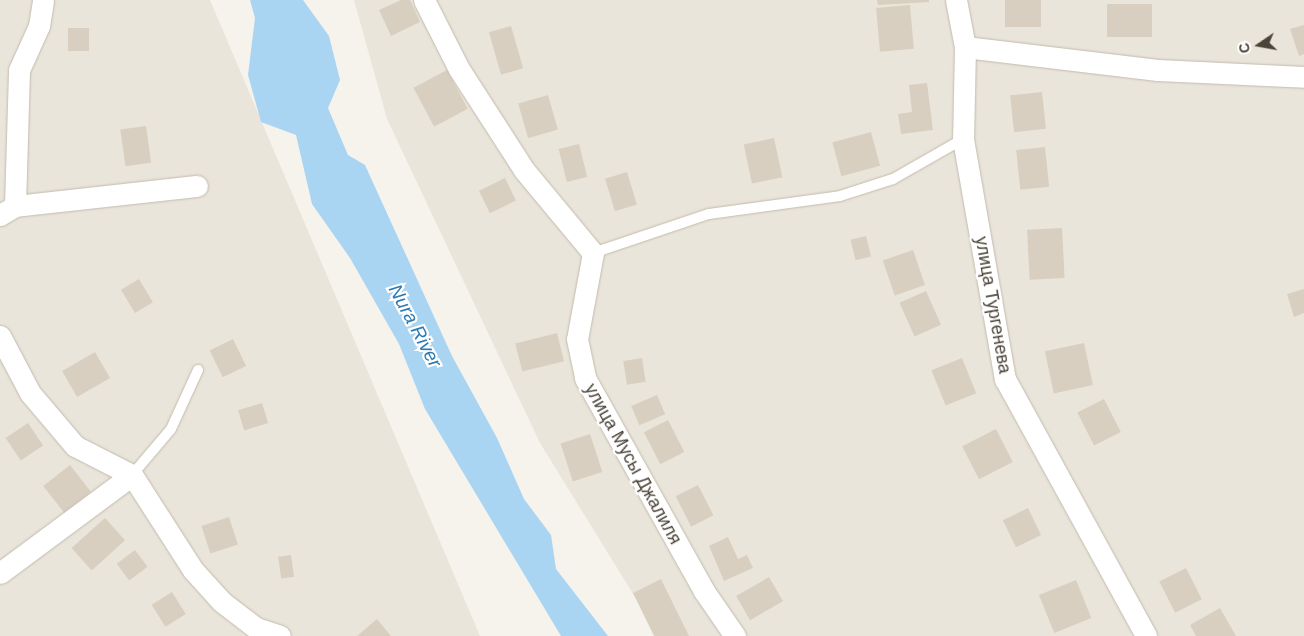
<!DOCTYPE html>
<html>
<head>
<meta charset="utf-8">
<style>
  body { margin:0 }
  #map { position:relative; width:1304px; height:636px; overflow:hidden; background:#f6f3ec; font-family:Helvetica,sans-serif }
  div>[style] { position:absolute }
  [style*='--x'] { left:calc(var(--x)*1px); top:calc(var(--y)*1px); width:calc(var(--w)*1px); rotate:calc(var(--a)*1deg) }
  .residential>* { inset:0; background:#eae5da }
  .water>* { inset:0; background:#a9d4f2 }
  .building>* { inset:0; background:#d8cfc1; transform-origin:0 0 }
  .roads { filter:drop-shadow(0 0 1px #c2bbae) drop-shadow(0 0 1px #c2bbae) }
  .lane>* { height:10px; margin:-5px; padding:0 5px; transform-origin:5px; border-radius:5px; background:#fff }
  .street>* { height:21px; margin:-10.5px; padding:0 10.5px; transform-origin:10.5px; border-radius:10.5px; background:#fff }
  span { translate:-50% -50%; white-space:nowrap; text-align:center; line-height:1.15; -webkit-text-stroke:4.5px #fff; paint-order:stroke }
  .street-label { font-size:18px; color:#4b4439 }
  .water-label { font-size:19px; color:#2e7ab2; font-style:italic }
  .north { position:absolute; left:1234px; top:20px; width:50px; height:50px; -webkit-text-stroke:4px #fff; paint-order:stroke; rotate:258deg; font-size:14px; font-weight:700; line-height:20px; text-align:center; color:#4b4439 }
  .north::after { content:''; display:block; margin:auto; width:18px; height:22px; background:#4b4439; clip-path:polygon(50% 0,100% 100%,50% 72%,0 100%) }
</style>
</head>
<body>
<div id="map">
  <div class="residential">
    <i style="clip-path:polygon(0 0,210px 0,480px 636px,0 636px)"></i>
    <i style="clip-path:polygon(354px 0,1304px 0,1304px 636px,659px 636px,540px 443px,387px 119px)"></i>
  </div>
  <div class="water">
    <i style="clip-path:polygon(250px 0,303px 0,329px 36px,340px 80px,328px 108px,348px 155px,365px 165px,452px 356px,497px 438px,524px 499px,551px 535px,556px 569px,608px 636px,561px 636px,425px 409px,399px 344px,350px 258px,312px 204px,296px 135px,261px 122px,248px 75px,255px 18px)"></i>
  </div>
  <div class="building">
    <i style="clip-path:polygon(401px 0,410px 0,420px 22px,391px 36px,379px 10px)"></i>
    <i style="clip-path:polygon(877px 0,929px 0,929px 2px,878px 5px)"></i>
    <i style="left:1005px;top:0;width:36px;height:27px"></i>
    <i style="left:1107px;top:4px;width:45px;height:33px"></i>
    <i style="left:910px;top:5px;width:44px;height:34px;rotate:85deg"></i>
    <i style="clip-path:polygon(1304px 25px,1304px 54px,1299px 56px,1290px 29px)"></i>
    <i style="left:511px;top:26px;width:44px;height:23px;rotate:74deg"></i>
    <i style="left:68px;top:28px;width:21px;height:23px"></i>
    <i style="left:447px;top:70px;width:44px;height:38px;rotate:62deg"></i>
    <i style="clip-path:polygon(927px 83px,933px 130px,901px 134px,898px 114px,912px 112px,909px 85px)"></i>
    <i style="left:1042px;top:92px;width:37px;height:32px;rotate:84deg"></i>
    <i style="left:548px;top:95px;width:36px;height:31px;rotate:74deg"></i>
    <i style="left:146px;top:126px;width:37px;height:26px;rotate:82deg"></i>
    <i style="left:871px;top:132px;width:35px;height:40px;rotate:75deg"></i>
    <i style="left:774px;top:138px;width:40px;height:31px;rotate:78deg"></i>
    <i style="left:579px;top:144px;width:34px;height:21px;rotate:76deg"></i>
    <i style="left:1045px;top:147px;width:40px;height:29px;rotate:84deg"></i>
    <i style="left:627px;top:172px;width:34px;height:23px;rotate:73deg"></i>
    <i style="left:505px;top:178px;width:25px;height:29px;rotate:64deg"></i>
    <i style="left:1062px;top:228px;width:50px;height:35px;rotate:87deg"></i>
    <i style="left:866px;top:236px;width:21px;height:16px;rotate:76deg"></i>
    <i style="left:913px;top:250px;width:37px;height:32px;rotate:71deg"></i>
    <i style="left:139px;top:279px;width:27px;height:21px;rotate:59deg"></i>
    <i style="clip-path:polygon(1304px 289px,1304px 313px,1294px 317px,1287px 294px)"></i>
    <i style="left:926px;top:291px;width:37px;height:29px;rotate:66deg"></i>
    <i style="left:557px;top:333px;width:29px;height:43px;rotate:76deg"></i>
    <i style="left:233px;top:339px;width:30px;height:26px;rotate:64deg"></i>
    <i style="left:1084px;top:343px;width:43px;height:40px;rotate:78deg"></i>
    <i style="left:95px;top:352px;width:30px;height:38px;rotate:60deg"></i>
    <i style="left:642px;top:358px;width:24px;height:19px;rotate:81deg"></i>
    <i style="left:962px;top:358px;width:38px;height:33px;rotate:68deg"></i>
    <i style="left:657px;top:395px;width:21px;height:28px;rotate:67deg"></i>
    <i style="left:1104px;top:399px;width:37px;height:30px;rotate:63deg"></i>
    <i style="left:262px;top:403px;width:21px;height:25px;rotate:73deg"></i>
    <i style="left:668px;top:420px;width:36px;height:27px;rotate:63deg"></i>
    <i style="left:28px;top:423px;width:27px;height:27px;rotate:56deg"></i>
    <i style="left:996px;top:429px;width:37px;height:38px;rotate:63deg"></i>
    <i style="left:590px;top:434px;width:40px;height:31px;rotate:72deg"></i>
    <i style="left:70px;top:465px;width:34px;height:34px;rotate:52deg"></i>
    <i style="left:698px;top:485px;width:34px;height:25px;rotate:63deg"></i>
    <i style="left:1028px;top:508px;width:30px;height:28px;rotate:64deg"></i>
    <i style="left:229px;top:517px;width:29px;height:29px;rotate:72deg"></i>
    <i style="left:105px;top:518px;width:30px;height:45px;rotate:48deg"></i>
    <i style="clip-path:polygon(728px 537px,738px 559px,747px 555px,753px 568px,724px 581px,709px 546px)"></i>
    <i style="left:135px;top:550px;width:21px;height:23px;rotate:53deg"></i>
    <i style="left:291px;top:555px;width:22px;height:13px;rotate:82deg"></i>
    <i style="left:1186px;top:568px;width:35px;height:30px;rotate:63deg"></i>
    <i style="left:769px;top:577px;width:28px;height:38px;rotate:60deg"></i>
    <i style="clip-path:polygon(661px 579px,689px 636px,654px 636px,633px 593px)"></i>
    <i style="left:1076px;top:580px;width:41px;height:40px;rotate:68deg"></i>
    <i style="left:172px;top:592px;width:26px;height:24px;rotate:58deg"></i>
    <i style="clip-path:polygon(1220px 608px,1236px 636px,1196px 636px,1190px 625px)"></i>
    <i style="clip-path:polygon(377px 619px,391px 636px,357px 636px)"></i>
  </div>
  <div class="roads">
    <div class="lane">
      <i style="--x:593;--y:253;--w:122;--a:-18.6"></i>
      <i style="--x:709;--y:214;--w:132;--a:-7.8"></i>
      <i style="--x:840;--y:196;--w:56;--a:-17.8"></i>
      <i style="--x:893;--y:179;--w:81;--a:-29.7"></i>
      <i style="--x:132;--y:475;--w:60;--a:-49.7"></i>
      <i style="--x:171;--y:429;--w:65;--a:-65.4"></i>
    </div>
    <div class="street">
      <i style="--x:424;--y:0;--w:77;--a:63.1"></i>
      <i style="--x:459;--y:69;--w:120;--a:57.2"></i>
      <i style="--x:524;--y:170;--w:108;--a:50.3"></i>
      <i style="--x:593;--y:253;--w:87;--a:100.5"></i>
      <i style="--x:577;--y:339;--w:40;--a:78"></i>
      <i style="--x:585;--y:378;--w:244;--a:60.8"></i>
      <i style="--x:704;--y:591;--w:55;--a:55.4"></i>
      <i style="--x:956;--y:0;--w:48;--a:79.2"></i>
      <i style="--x:965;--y:47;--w:92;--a:91.2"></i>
      <i style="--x:963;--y:139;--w:244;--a:80.1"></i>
      <i style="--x:1005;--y:379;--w:293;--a:61.2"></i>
      <i style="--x:965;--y:47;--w:194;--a:6.8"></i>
      <i style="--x:1158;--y:70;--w:146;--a:2.7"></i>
      <i style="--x:15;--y:206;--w:136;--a:-88.3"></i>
      <i style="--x:19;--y:70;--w:48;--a:-65.6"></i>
      <i style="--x:39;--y:26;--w:26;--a:-81"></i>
      <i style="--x:0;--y:215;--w:17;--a:-31"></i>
      <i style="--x:15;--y:206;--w:183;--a:-6.3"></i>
      <i style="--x:0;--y:336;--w:64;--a:62.2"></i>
      <i style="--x:30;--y:393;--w:70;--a:49.7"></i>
      <i style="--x:75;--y:446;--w:64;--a:27"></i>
      <i style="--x:132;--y:475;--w:164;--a:143.4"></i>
      <i style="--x:132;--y:475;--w:113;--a:57.3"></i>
      <i style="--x:193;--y:570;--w:43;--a:47.8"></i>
      <i style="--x:222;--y:602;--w:43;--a:37.4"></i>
      <i style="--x:256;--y:628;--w:25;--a:18"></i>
    </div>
  </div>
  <div class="street-label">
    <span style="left:993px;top:305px;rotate:80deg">улица Тургенева</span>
    <span style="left:633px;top:464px;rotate:61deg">улица Мусы Джалиля</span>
  </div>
  <div class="water-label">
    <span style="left:415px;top:326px;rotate:62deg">Nura River</span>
  </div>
  <div class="north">С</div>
</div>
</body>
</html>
